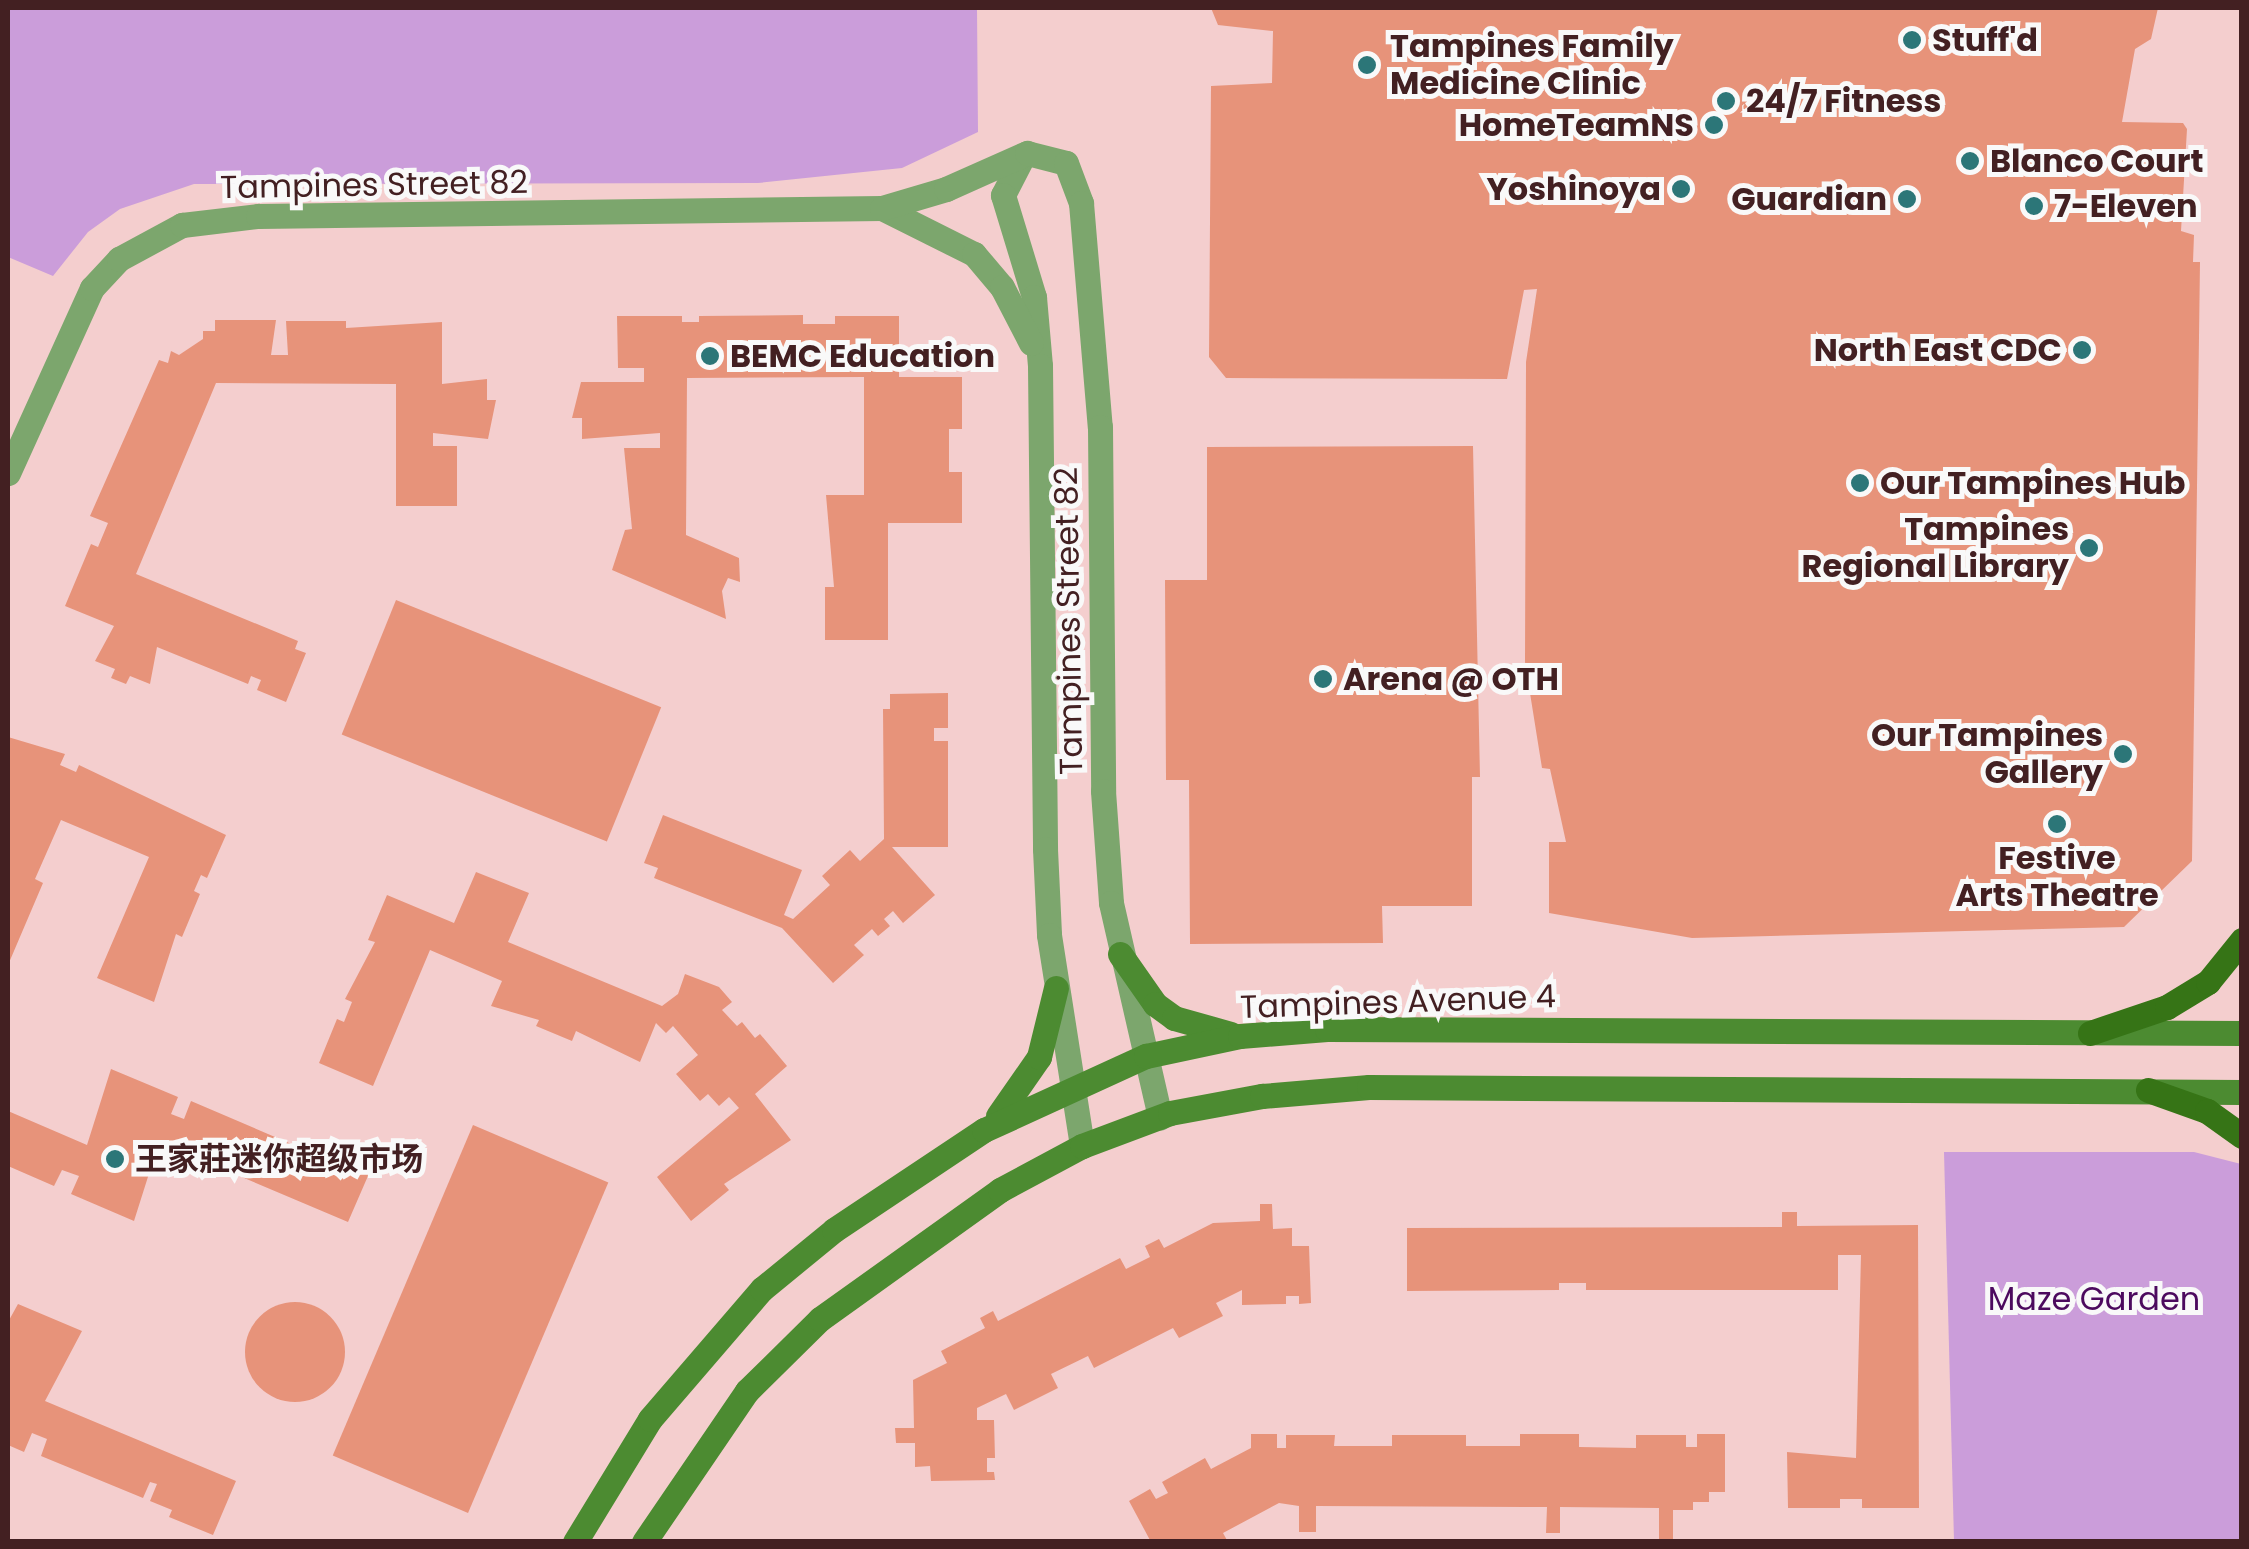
<!DOCTYPE html>
<html>
<head>
<meta charset="utf-8">
<style>
  body { margin:0 }
  #map { position:relative; width:2249px; height:1549px; overflow:hidden; background:#f4cece; font-family:Poppins,"Noto Sans SC",sans-serif }
  div>[style] { position:absolute }
  [style*='--x'] { left:calc(var(--x)*1px); top:calc(var(--y)*1px); width:calc(var(--w)*1px); rotate:calc(var(--a)*1deg) }
  .green>* { inset:0; background:#cb9dda }
  .building>* { inset:0; background:#e7937a; transform-origin:0 0 }
  .round { border-radius:50% }
  .minor>* { height:25px; margin:-12.5px; padding:0 12.5px; transform-origin:12.5px; border-radius:12.5px; background:#7ca66d }
  .secondary>* { height:25px; margin:-12.5px; padding:0 12.5px; transform-origin:12.5px; border-radius:12.5px; background:#4c8b31 }
  .primary>* { height:25px; margin:-12.5px; padding:0 12.5px; transform-origin:12.5px; border-radius:12.5px; background:#367416 }
  .dots>* { width:28px; height:28px; translate:-50% -50%; box-sizing:border-box; border:5px solid #f9f9f9; border-radius:50% }
  span { translate:-50% -50%; white-space:nowrap; text-align:center; line-height:1.15; -webkit-text-stroke:10px #f9f9f9; paint-order:stroke }
  .poi-label { font-size:32px; color:#432022; font-weight:700 }
  .left { translate:0 -50%; text-align:left }
  .right { translate:-100% -50%; text-align:right }
  .street-label { font-size:32px; color:#432022 }
  .park-label { font-size:32px; color:#4c0a5e }
  .frame { position:absolute; inset:0; border:10px solid #432022; pointer-events:none }
</style>
</head>
<body>
<div id="map">
  <div class="green">
    <i style="clip-path:polygon(8px 8px,977px 8px,978px 132px,902px 168px,758px 183px,194px 184px,120px 209px,88px 232px,53px 276px,8px 257px)"></i>
    <i style="clip-path:polygon(1944px 1152px,2194px 1152px,2241px 1164px,2241px 1541px,1954px 1541px)"></i>
  </div>
  <div class="building">
    <i style="clip-path:polygon(1211px 8px,2158px 8px,2151px 39px,2135px 49px,2122px 122px,2183px 123px,2187px 129px,2181px 231px,2194px 235px,2193px 262px,2200px 262px,2192px 861px,2124px 927px,1692px 938px,1549px 913px,1549px 842px,1566px 842px,1550px 769px,1542px 768px,1525px 662px,1526px 362px,1537px 289px,1524px 290px,1507px 379px,1226px 378px,1209px 357px,1211px 86px,1272px 83px,1273px 31px,1218px 25px)"></i>
    <i style="clip-path:polygon(803px 315px,803px 324px,835px 324px,835px 316px,899px 316px,899px 377px,962px 377px,962px 429px,949px 429px,949px 472px,962px 472px,962px 523px,888px 523px,888px 640px,825px 640px,825px 587px,834px 587px,826px 495px,864px 495px,864px 377px,687px 378px,686px 535px,739px 558px,740px 582px,728px 578px,722px 591px,726px 619px,612px 570px,625px 530px,632px 529px,624px 448px,660px 448px,660px 433px,582px 439px,582px 418px,572px 418px,581px 382px,644px 382px,644px 368px,618px 368px,617px 316px,682px 316px,682px 322px,699px 322px,699px 316px)"></i>
    <i style="clip-path:polygon(215px 320px,276px 320px,271px 355px,288px 355px,286px 321px,346px 321px,346px 328px,442px 322px,442px 384px,487px 379px,487px 400px,496px 400px,488px 439px,433px 433px,433px 446px,457px 446px,457px 506px,396px 506px,396px 384px,216px 383px,136px 574px,298px 641px,295px 649px,306px 653px,286px 702px,257px 690px,261px 680px,251px 676px,248px 684px,157px 647px,150px 684px,130px 676px,126px 684px,111px 678px,115px 669px,95px 661px,114px 626px,65px 606px,91px 544px,98px 547px,108px 523px,90px 516px,159px 360px,168px 363px,171px 351px,179px 355px,203px 339px,203px 331px,215px 331px)"></i>
    <i style="clip-path:polygon(1473px 446px,1480px 777px,1472px 777px,1472px 906px,1382px 906px,1383px 943px,1190px 944px,1189px 780px,1166px 780px,1165px 580px,1207px 580px,1207px 447px)"></i>
    <i style="left:396px;top:600px;width:286px;height:145px;rotate:22deg"></i>
    <i style="clip-path:polygon(948px 693px,948px 728px,934px 728px,934px 741px,948px 741px,948px 847px,892px 847px,935px 895px,903px 923px,893px 911px,884px 919px,890px 926px,878px 936px,872px 929px,854px 945px,864px 955px,833px 983px,782px 928px,654px 878px,658px 868px,644px 863px,663px 815px,802px 870px,784px 915px,793px 919px,830px 885px,822px 876px,850px 850px,860px 861px,884px 839px,883px 709px,890px 709px,890px 694px)"></i>
    <i style="clip-path:polygon(8px 737px,65px 754px,60px 765px,76px 772px,79px 765px,226px 835px,207px 878px,201px 875px,194px 891px,200px 894px,182px 937px,176px 934px,154px 1002px,97px 978px,149px 857px,61px 820px,35px 879px,43px 883px,8px 965px)"></i>
    <i style="clip-path:polygon(476px 872px,529px 893px,508px 942px,662px 1006px,678px 994px,685px 974px,719px 987px,732px 1002px,722px 1010px,737px 1026px,742px 1022px,755px 1038px,760px 1034px,787px 1066px,755px 1094px,791px 1140px,724px 1184px,729px 1190px,691px 1221px,657px 1177px,739px 1108px,729px 1097px,719px 1106px,708px 1094px,700px 1101px,676px 1074px,698px 1055px,673px 1026px,666px 1033px,656px 1023px,640px 1062px,576px 1031px,572px 1041px,536px 1026px,539px 1020px,491px 1006px,502px 981px,430px 950px,373px 1086px,319px 1063px,337px 1019px,344px 1022px,352px 1002px,345px 999px,375px 942px,368px 940px,387px 895px,454px 923px)"></i>
    <i style="clip-path:polygon(111px 1069px,178px 1097px,171px 1114px,184px 1119px,191px 1101px,296px 1146px,289px 1163px,295px 1166px,303px 1147px,371px 1169px,348px 1222px,159px 1142px,134px 1221px,71px 1194px,79px 1176px,62px 1170px,54px 1186px,8px 1166px,8px 1111px,87px 1145px)"></i>
    <i style="left:473px;top:1125px;width:147px;height:359px;rotate:23deg"></i>
    <i style="clip-path:polygon(1260px 1204px,1272px 1204px,1273px 1229px,1292px 1228px,1292px 1246px,1309px 1246px,1311px 1303px,1299px 1304px,1299px 1296px,1286px 1296px,1286px 1304px,1242px 1305px,1242px 1290px,1216px 1303px,1223px 1316px,1179px 1338px,1173px 1328px,1094px 1368px,1088px 1356px,1051px 1374px,1058px 1388px,1014px 1410px,1006px 1394px,977px 1408px,977px 1420px,994px 1420px,995px 1458px,987px 1458px,987px 1472px,994px 1472px,995px 1480px,931px 1481px,930px 1466px,915px 1467px,915px 1443px,896px 1443px,895px 1428px,914px 1428px,913px 1380px,947px 1363px,941px 1351px,985px 1328px,980px 1318px,993px 1311px,998px 1321px,1120px 1258px,1126px 1269px,1150px 1257px,1145px 1246px,1159px 1239px,1164px 1248px,1213px 1223px,1260px 1221px)"></i>
    <i style="clip-path:polygon(1782px 1212px,1797px 1212px,1797px 1226px,1918px 1225px,1919px 1508px,1862px 1508px,1862px 1499px,1840px 1499px,1840px 1508px,1788px 1508px,1787px 1452px,1856px 1458px,1861px 1255px,1838px 1255px,1838px 1290px,1586px 1290px,1586px 1283px,1559px 1283px,1559px 1290px,1407px 1291px,1407px 1228px,1782px 1227px)"></i>
    <i class="round" style="left:245px;top:1302px;width:100px;height:100px"></i>
    <i style="clip-path:polygon(18px 1304px,82px 1331px,45px 1401px,236px 1481px,213px 1535px,169px 1517px,172px 1510px,150px 1501px,157px 1484px,150px 1482px,143px 1498px,41px 1456px,47px 1439px,32px 1433px,24px 1452px,8px 1445px,8px 1322px)"></i>
    <i style="clip-path:polygon(1251px 1434px,1277px 1434px,1277px 1448px,1286px 1448px,1286px 1435px,1335px 1435px,1334px 1446px,1392px 1446px,1392px 1435px,1466px 1435px,1466px 1446px,1520px 1446px,1520px 1434px,1579px 1434px,1579px 1447px,1636px 1448px,1636px 1435px,1686px 1435px,1686px 1447px,1697px 1447px,1697px 1434px,1725px 1434px,1725px 1492px,1709px 1492px,1709px 1502px,1693px 1502px,1693px 1510px,1673px 1510px,1673px 1539px,1659px 1539px,1659px 1508px,1560px 1507px,1560px 1533px,1546px 1533px,1547px 1507px,1316px 1506px,1316px 1532px,1299px 1532px,1299px 1506px,1279px 1503px,1223px 1533px,1228px 1542px,1151px 1542px,1129px 1501px,1150px 1489px,1156px 1499px,1168px 1493px,1162px 1482px,1205px 1458px,1211px 1469px,1251px 1448px)"></i>
  </div>
  <div class="minor">
    <i style="--x:1023;--y:156;--w:44;--a:117.1"></i>
    <i style="--x:1003;--y:195;--w:107;--a:73.1"></i>
    <i style="--x:1034;--y:297;--w:69;--a:85"></i>
    <i style="--x:1040;--y:366;--w:483;--a:89.4"></i>
    <i style="--x:1045;--y:849;--w:86;--a:87.3"></i>
    <i style="--x:1049;--y:935;--w:214;--a:81.1"></i>
    <i style="--x:882;--y:208;--w:103;--a:26.6"></i>
    <i style="--x:974;--y:254;--w:43;--a:49.7"></i>
    <i style="--x:1002;--y:287;--w:63;--a:62.6"></i>
    <i style="--x:8;--y:473;--w:203;--a:-65.6"></i>
    <i style="--x:92;--y:288;--w:40;--a:-47"></i>
    <i style="--x:119;--y:259;--w:72;--a:-28.4"></i>
    <i style="--x:182;--y:225;--w:77;--a:-6.8"></i>
    <i style="--x:258;--y:216;--w:624;--a:-0.73"></i>
    <i style="--x:882;--y:208;--w:67;--a:-16.5"></i>
    <i style="--x:946;--y:189;--w:89;--a:-24"></i>
    <i style="--x:1027;--y:153;--w:40;--a:14.4"></i>
    <i style="--x:1066;--y:163;--w:43;--a:69.4"></i>
    <i style="--x:1081;--y:203;--w:225;--a:85.2"></i>
    <i style="--x:1100;--y:427;--w:364;--a:89.5"></i>
    <i style="--x:1103;--y:791;--w:112;--a:85.9"></i>
    <i style="--x:1111;--y:903;--w:220;--a:77.1"></i>
  </div>
  <div class="secondary">
    <i style="--x:1120;--y:954;--w:61;--a:55"></i>
    <i style="--x:1155;--y:1004;--w:24;--a:36"></i>
    <i style="--x:1174;--y:1018;--w:59;--a:15.7"></i>
    <i style="--x:998;--y:1116;--w:72;--a:-55.2"></i>
    <i style="--x:1039;--y:1057;--w:71;--a:-76.2"></i>
    <i style="--x:575;--y:1542;--w:144;--a:-58.6"></i>
    <i style="--x:650;--y:1419;--w:172;--a:-49.3"></i>
    <i style="--x:762;--y:1289;--w:93;--a:-39.3"></i>
    <i style="--x:834;--y:1230;--w:180;--a:-33.7"></i>
    <i style="--x:984;--y:1130;--w:178;--a:-24.6"></i>
    <i style="--x:1146;--y:1056;--w:96;--a:-12"></i>
    <i style="--x:1240;--y:1036;--w:87;--a:-4.6"></i>
    <i style="--x:1327;--y:1029;--w:915;--a:0.25"></i>
    <i style="--x:644;--y:1542;--w:183;--a:-55.7"></i>
    <i style="--x:747;--y:1391;--w:103;--a:-44.6"></i>
    <i style="--x:820;--y:1319;--w:221;--a:-35.6"></i>
    <i style="--x:1000;--y:1190;--w:93;--a:-28.2"></i>
    <i style="--x:1082;--y:1146;--w:94;--a:-20.6"></i>
    <i style="--x:1170;--y:1113;--w:94;--a:-10.5"></i>
    <i style="--x:1262;--y:1096;--w:107;--a:-4.8"></i>
    <i style="--x:1369;--y:1087;--w:873;--a:0.33"></i>
  </div>
  <div class="primary">
    <i style="--x:2090;--y:1033;--w:81;--a:-18.7"></i>
    <i style="--x:2167;--y:1007;--w:48;--a:-31.4"></i>
    <i style="--x:2208;--y:982;--w:54;--a:-51"></i>
    <i style="--x:2148;--y:1090;--w:63;--a:19.6"></i>
    <i style="--x:2207;--y:1111;--w:43;--a:35.5"></i>
  </div>
  <div class="dots">
    <i style="left:1912px;top:40px;background:#2c7678"></i>
    <i style="left:1367px;top:65px;background:#2c7678"></i>
    <i style="left:1726px;top:101px;background:#2c7678"></i>
    <i style="left:1714px;top:125px;background:#2c7678"></i>
    <i style="left:1970px;top:161px;background:#2c7678"></i>
    <i style="left:1681px;top:189px;background:#2c7678"></i>
    <i style="left:1907px;top:199px;background:#2c7678"></i>
    <i style="left:2034px;top:206px;background:#2c7678"></i>
    <i style="left:2082px;top:350px;background:#2c7678"></i>
    <i style="left:710px;top:356px;background:#2c7678"></i>
    <i style="left:1860px;top:483px;background:#2c7678"></i>
    <i style="left:2089px;top:548px;background:#2c7678"></i>
    <i style="left:1323px;top:679px;background:#2c7678"></i>
    <i style="left:2123px;top:754px;background:#2c7678"></i>
    <i style="left:2057px;top:824px;background:#2c7678"></i>
    <i style="left:115px;top:1159px;background:#2c7678"></i>
  </div>
  <div class="poi-label">
    <span class="left" style="left:1932px;top:40px">Stuff'd</span>
    <span class="left" style="left:1390px;top:65px">Tampines Family<br>Medicine Clinic</span>
    <span class="left" style="left:1746px;top:101px">24/7 Fitness</span>
    <span class="right" style="left:1694px;top:125px">HomeTeamNS</span>
    <span class="left" style="left:1990px;top:161px">Blanco Court</span>
    <span class="right" style="left:1661px;top:189px">Yoshinoya</span>
    <span class="right" style="left:1887px;top:199px">Guardian</span>
    <span class="left" style="left:2054px;top:206px">7-Eleven</span>
    <span class="right" style="left:2062px;top:350px">North East CDC</span>
    <span class="left" style="left:730px;top:356px">BEMC Education</span>
    <span class="left" style="left:1880px;top:483px">Our Tampines Hub</span>
    <span class="right" style="left:2069px;top:548px">Tampines<br>Regional Library</span>
    <span class="left" style="left:1343px;top:679px">Arena @ OTH</span>
    <span class="right" style="left:2103px;top:754px">Our Tampines<br>Gallery</span>
    <span style="left:2057px;top:877px">Festive<br>Arts Theatre</span>
    <span class="left" style="left:135px;top:1159px">王家莊迷你超级市场</span>
  </div>
  <div class="street-label">
    <span style="left:374px;top:185px;rotate:-1deg">Tampines Street 82</span>
    <span style="left:1069px;top:621px;rotate:-91deg">Tampines Street 82</span>
    <span style="left:1398px;top:1002px;rotate:-2deg">Tampines Avenue 4</span>
  </div>
  <div class="park-label">
    <span style="left:2094px;top:1299px">Maze Garden</span>
  </div>
  <div class="frame"></div>
</div>
</body>
</html>
